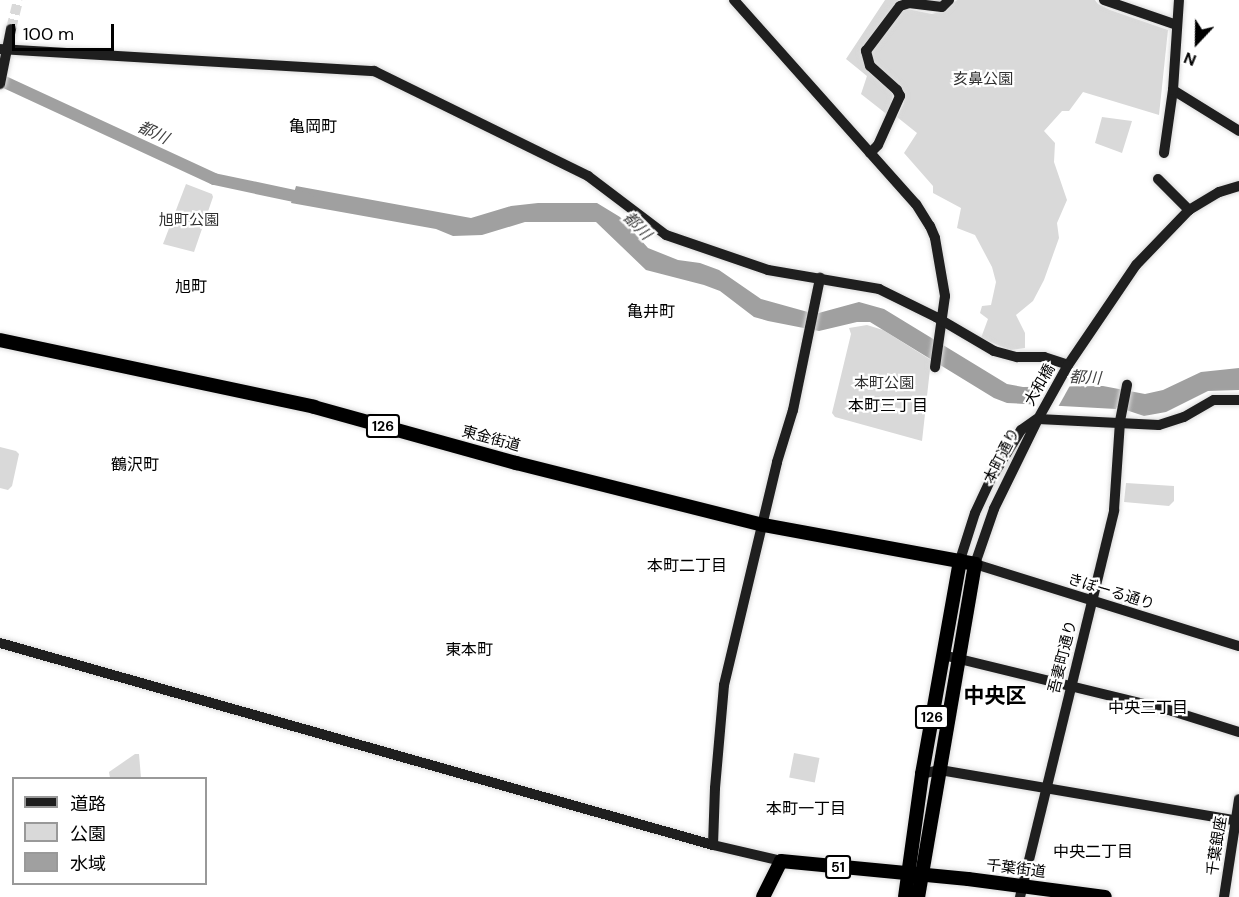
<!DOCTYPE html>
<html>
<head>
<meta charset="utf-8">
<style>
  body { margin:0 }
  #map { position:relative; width:1239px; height:897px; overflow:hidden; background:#fff; font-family:"DM Sans","Noto Sans JP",sans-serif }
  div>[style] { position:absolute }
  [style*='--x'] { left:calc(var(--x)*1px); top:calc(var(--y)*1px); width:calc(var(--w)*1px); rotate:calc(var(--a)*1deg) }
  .green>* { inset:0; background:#d9d9d9; transform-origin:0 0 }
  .water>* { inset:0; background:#a0a0a0 }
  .pier>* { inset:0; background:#fff }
  .river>* { height:12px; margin:-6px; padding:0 6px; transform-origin:6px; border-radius:6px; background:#a0a0a0 }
  .secondary-tunnel>* { height:10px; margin-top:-5px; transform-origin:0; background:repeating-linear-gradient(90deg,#d9d9d9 0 10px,transparent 0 15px) }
  .roads { filter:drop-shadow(0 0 2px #dbdbdb) drop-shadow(0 0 2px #dbdbdb) }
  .secondary>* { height:10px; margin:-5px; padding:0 5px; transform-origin:5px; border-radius:5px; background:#1f1f1f }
  .highway>* { height:14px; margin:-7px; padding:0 7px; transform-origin:7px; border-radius:7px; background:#000 }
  span { translate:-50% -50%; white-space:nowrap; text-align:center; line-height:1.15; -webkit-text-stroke:4.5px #fff; paint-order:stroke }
  .shield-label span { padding:2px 4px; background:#fff; border:2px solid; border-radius:4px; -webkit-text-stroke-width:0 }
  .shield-label { font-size:14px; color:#000; font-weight:700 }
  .park-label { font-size:15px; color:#303030 }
  .street-label { font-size:15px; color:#000 }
  .neighbourhood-label { font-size:16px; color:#000 }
  .water-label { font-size:16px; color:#414141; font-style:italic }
  .district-label { font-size:21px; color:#000; font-weight:700 }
  .legend { position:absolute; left:12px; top:777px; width:195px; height:108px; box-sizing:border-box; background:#fff; border:2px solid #999; margin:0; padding:8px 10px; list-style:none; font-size:18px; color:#000 }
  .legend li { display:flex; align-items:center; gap:12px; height:30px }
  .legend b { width:30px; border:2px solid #999 }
  .north { position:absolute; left:1167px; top:12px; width:60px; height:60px; -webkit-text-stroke:4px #fff; paint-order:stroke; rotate:202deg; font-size:16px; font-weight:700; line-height:24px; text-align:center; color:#000 }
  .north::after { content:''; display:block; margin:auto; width:21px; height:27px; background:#000; clip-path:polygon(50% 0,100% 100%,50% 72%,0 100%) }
  .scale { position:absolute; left:12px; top:24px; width:102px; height:27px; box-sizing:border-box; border:3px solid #000; border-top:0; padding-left:8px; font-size:18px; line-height:21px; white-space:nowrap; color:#000; -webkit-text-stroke:4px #fff; paint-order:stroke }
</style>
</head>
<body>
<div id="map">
  <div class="green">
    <i style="clip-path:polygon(885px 0,944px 0,941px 3px,899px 0,865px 46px,871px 74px,893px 93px,889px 116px,861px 94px,867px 76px,846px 59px)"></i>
    <i style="clip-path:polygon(957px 0,1095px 0,1098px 4px,1110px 10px,1168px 30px,1159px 115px,1083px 92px,1069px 111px,1062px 111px,1044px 131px,1055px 143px,1054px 162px,1067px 200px,1057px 223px,1059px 238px,1044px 280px,1033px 301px,1016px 315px,1025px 333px,1025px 348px,1010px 350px,981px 338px,988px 319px,980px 313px,982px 306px,991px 305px,996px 282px,992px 267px,975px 235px,957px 228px,961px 208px,933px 193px,933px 186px,904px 153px,917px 133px,897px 117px,904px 103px,903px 91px,874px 63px,870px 51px,901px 11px,907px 9px,932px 14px,943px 11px)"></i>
    <i style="clip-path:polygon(1102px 117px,1132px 121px,1122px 153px,1095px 143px)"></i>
    <i style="clip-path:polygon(186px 184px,212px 194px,213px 197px,194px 252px,163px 244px)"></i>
    <i style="clip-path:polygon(867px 325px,883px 330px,931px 360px,922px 441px,835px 417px,832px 413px,851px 334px,849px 328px)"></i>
    <i style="clip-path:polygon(0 447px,16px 451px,19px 454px,12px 486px,8px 490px,0 488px)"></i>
    <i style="clip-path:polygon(1126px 483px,1174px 486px,1174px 501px,1169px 506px,1124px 502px)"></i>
    <i style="left:794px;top:753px;width:26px;height:25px;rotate:11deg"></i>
    <i style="clip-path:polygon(135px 754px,139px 754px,141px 778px,110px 778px,109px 772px)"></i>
  </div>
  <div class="water">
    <i style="clip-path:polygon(296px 186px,471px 218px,511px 206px,538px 203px,597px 203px,620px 217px,648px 248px,678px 260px,700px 263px,719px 270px,761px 299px,815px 314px,859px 302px,884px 309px,1007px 384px,1023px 387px,1103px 386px,1145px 394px,1163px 390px,1201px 372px,1239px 368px,1239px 390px,1208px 391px,1166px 412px,1144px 416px,1117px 407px,1116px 409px,1007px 403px,994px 398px,870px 322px,857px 322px,819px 331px,768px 321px,754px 317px,720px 291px,704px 285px,646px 270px,596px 222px,525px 222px,482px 235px,453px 236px,436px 229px,291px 203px)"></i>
  </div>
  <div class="pier">
    <i style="clip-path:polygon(1072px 382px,1058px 407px,1029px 408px,1043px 384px)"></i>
  </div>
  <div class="river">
    <i style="--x:0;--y:80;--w:236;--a:24.8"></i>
    <i style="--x:214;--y:179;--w:96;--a:12"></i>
  </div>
  <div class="secondary-tunnel">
    <i style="--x:11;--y:29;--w:30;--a:-76"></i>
  </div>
  <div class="roads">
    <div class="secondary">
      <i style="--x:734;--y:0;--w:273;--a:48.3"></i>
      <i style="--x:916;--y:204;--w:26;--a:58"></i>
      <i style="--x:930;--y:226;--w:13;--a:67"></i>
      <i style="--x:935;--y:238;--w:59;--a:80.2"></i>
      <i style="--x:945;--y:296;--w:72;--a:98"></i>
      <i style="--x:1104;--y:0;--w:77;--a:18.9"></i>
      <i style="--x:0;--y:49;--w:375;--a:3.4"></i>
      <i style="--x:374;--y:71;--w:238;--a:26.1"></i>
      <i style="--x:588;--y:176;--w:98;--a:37.1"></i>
      <i style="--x:666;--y:235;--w:108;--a:18.9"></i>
      <i style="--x:768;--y:270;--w:113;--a:9.7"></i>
      <i style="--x:879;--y:289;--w:64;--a:26.2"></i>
      <i style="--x:936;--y:317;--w:67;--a:30.4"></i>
      <i style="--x:994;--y:351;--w:24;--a:15"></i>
      <i style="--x:1017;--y:357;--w:27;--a:0"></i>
      <i style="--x:1044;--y:357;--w:25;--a:18"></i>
      <i style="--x:0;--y:84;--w:56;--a:-78.7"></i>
      <i style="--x:1173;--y:90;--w:78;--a:31.8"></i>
      <i style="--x:870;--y:153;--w:11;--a:-45"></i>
      <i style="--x:878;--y:145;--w:54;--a:-65.8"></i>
      <i style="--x:900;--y:96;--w:7;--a:-117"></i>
      <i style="--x:897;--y:90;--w:36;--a:-138"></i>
      <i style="--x:870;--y:66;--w:16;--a:-105"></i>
      <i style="--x:866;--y:51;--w:56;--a:-52.9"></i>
      <i style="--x:900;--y:6;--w:9;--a:-18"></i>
      <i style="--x:909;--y:3;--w:33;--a:7"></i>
      <i style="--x:942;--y:7;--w:10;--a:-45"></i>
      <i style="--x:1164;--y:153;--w:64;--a:-81.9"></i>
      <i style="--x:1173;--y:90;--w:90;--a:-86.2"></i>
      <i style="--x:1158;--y:179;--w:44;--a:45"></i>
      <i style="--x:1239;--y:186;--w:21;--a:163"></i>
      <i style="--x:1219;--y:192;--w:35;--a:149"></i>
      <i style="--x:1189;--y:210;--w:76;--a:133.9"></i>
      <i style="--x:1136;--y:265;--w:121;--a:124.2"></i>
      <i style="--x:1068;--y:365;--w:62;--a:119.1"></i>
      <i style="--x:1038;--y:419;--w:100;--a:116.1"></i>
      <i style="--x:994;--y:509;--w:58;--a:109.1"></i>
      <i style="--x:975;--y:564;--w:276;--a:17.3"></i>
      <i style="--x:1038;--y:419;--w:121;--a:2.8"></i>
      <i style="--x:1159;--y:425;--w:26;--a:-18"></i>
      <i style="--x:1184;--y:417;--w:34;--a:-30"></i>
      <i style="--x:1214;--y:400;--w:25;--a:0"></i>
      <i style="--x:960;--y:560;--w:49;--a:-72.3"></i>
      <i style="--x:975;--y:513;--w:40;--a:-65"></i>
      <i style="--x:992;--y:477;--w:55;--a:-58.3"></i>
      <i style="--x:1021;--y:430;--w:19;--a:-35"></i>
      <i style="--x:0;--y:643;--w:741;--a:15.82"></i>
      <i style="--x:713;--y:845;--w:70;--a:13.2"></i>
      <i style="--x:943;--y:655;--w:236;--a:13.7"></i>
      <i style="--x:1172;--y:711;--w:70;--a:17.4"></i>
      <i style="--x:922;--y:774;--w:18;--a:-13"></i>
      <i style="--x:940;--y:770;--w:303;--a:9.7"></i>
      <i style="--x:713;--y:845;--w:57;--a:-88"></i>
      <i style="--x:715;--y:788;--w:103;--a:-85"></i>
      <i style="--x:724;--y:685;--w:229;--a:-76.6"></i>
      <i style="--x:777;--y:462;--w:54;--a:-72.9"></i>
      <i style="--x:793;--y:410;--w:135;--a:-78.4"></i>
      <i style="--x:1020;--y:897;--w:398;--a:-76.3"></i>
      <i style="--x:1114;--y:510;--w:89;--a:-86.1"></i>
      <i style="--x:1120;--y:421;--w:37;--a:-79"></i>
      <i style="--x:1224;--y:897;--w:99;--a:-81.3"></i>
    </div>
    <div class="highway">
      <i style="--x:0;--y:340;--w:321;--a:12"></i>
      <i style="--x:314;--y:407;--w:210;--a:15.5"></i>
      <i style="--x:516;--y:463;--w:255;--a:14.1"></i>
      <i style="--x:763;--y:525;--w:216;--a:10.4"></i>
      <i style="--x:975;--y:564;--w:338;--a:99.7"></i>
      <i style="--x:763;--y:897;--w:40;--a:-63.4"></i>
      <i style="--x:781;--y:861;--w:188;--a:5.5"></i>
      <i style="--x:968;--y:879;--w:138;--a:7.5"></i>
      <i style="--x:905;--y:897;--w:124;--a:-82.1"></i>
      <i style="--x:922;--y:774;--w:217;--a:-79.9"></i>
    </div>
  </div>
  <div class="shield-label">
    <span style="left:383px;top:426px">126</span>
    <span style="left:932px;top:717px">126</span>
    <span style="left:838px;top:867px">51</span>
  </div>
  <div class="park-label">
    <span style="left:983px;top:80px">亥鼻公園</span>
    <span style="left:189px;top:221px">旭町公園</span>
    <span style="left:884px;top:384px">本町公園</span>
  </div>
  <div class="street-label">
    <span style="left:1040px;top:385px;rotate:-60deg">大和橋</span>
    <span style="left:491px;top:439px;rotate:15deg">東金街道</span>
    <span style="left:1002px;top:456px;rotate:-63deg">本町通り</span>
    <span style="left:1111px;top:592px;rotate:17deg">きぼーる通り</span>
    <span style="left:1063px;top:657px;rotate:-76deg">吾妻町通り</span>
    <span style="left:1217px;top:846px;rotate:-81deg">千葉銀座</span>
    <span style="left:1016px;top:869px;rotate:7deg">千葉街道</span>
  </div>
  <div class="neighbourhood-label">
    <span style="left:313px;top:127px">亀岡町</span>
    <span style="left:191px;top:287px">旭町</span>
    <span style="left:651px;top:312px">亀井町</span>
    <span style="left:888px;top:406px">本町三丁目</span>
    <span style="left:135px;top:465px">鶴沢町</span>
    <span style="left:687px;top:566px">本町二丁目</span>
    <span style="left:469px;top:650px">東本町</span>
    <span style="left:1148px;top:708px">中央三丁目</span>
    <span style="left:806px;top:809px">本町一丁目</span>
    <span style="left:1093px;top:852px">中央二丁目</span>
  </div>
  <div class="water-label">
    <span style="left:153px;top:133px;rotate:25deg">都川</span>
    <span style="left:637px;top:226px;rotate:45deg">都川</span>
    <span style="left:1085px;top:378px;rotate:3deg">都川</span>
  </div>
  <div class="district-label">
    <span style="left:995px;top:696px">中央区</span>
  </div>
  <ul class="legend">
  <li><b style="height:8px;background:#1f1f1f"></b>道路</li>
  <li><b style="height:16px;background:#d9d9d9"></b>公園</li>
  <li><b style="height:16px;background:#a0a0a0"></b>水域</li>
  </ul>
  <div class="north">N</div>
  <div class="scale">100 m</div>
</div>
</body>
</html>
